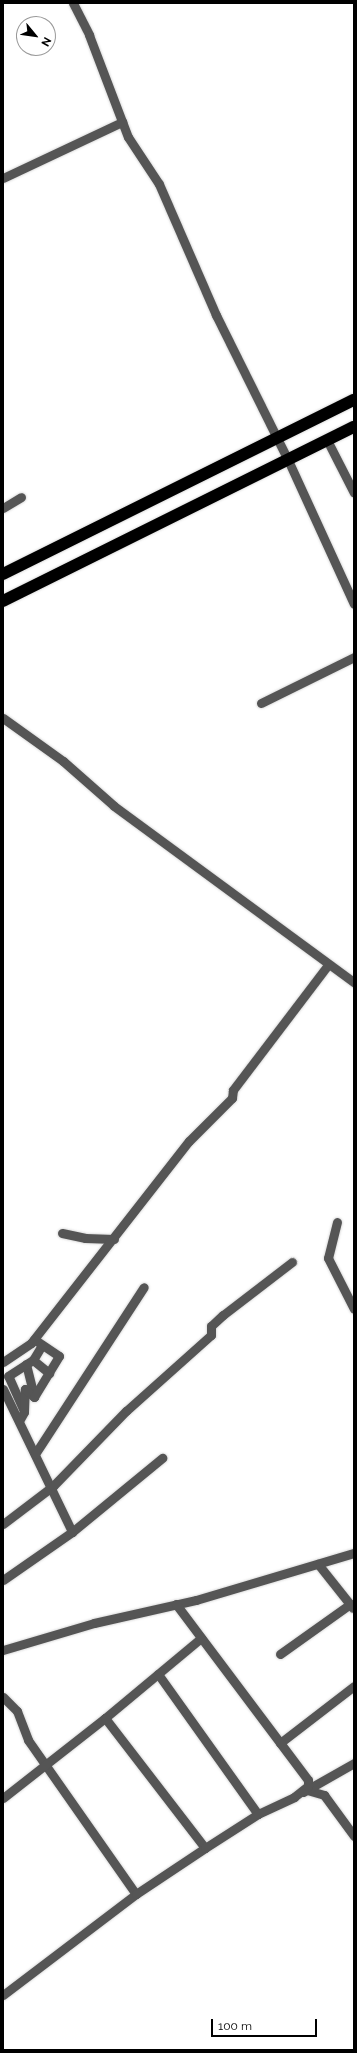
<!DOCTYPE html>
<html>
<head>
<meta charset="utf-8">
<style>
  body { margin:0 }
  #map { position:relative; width:357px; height:2053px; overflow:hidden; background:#fff; font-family:Raleway,sans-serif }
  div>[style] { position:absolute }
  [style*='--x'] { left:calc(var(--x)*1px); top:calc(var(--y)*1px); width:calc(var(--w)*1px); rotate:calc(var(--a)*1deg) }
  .roads { filter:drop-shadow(0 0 1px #dbdbdb) drop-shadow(0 0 1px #dbdbdb) }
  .minor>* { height:9px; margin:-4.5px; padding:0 4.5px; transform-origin:4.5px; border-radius:4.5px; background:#555 }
  .highway>* { height:12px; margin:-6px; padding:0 6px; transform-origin:6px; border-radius:6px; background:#000 }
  span { translate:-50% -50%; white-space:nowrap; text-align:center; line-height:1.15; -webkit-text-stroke:4px #fff; paint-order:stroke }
  .frame { position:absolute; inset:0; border:4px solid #000; pointer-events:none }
  .north { position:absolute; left:16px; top:16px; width:40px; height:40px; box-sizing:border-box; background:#fff; border:1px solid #999; border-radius:50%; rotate:119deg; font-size:11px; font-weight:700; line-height:16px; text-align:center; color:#000 }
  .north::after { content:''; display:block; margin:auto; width:14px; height:18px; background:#000; clip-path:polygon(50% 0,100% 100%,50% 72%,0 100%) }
  .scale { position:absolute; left:211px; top:2019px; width:106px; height:18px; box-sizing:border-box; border:2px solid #000; border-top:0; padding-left:5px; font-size:12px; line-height:14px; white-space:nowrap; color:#000; -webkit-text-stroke:3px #fff; paint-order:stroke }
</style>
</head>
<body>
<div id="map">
  <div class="roads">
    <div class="minor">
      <i style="--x:73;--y:3;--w:36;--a:63"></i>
      <i style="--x:89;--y:35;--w:109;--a:69.1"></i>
      <i style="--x:128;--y:137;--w:56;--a:56.6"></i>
      <i style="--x:159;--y:184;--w:143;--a:66.5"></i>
      <i style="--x:216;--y:315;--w:162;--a:63.6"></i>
      <i style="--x:288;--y:460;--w:158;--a:65.4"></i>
      <i style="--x:3;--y:178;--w:132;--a:-25.2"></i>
      <i style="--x:327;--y:440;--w:59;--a:63"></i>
      <i style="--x:3;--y:508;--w:21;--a:-31"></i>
      <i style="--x:261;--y:703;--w:104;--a:-26.3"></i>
      <i style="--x:3;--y:718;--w:74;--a:35.6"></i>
      <i style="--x:63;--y:761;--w:68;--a:41.4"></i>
      <i style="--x:114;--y:806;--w:298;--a:36.3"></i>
      <i style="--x:337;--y:1222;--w:37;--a:104"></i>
      <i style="--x:328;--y:1258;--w:57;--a:63"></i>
      <i style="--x:62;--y:1233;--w:24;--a:12"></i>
      <i style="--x:85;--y:1238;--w:29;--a:2"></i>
      <i style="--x:42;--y:1345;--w:17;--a:121"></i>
      <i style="--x:33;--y:1360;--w:21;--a:39"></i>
      <i style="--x:3;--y:1362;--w:34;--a:-34"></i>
      <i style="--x:31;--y:1343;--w:256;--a:-52"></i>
      <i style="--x:189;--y:1141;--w:61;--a:-45"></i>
      <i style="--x:232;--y:1098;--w:8;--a:-83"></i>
      <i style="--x:233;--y:1090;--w:157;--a:-52.8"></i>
      <i style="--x:26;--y:1364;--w:34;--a:76"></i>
      <i style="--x:3;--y:1389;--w:159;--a:64.2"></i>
      <i style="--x:23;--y:1409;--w:36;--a:-114"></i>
      <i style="--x:8;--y:1376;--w:30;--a:-33"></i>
      <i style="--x:19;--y:1421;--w:10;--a:-61"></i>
      <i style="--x:24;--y:1412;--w:23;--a:-88"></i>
      <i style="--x:25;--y:1389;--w:12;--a:42"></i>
      <i style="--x:34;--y:1397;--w:48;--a:-58.6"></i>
      <i style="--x:59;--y:1356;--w:30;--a:-146"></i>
      <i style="--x:35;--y:1454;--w:199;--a:-56.9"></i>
      <i style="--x:3;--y:1524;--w:63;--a:-37.2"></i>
      <i style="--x:53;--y:1486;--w:105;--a:-45.8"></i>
      <i style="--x:126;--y:1411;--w:114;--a:-41.8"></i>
      <i style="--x:211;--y:1335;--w:9;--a:-90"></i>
      <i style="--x:211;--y:1326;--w:16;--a:-43"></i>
      <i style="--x:223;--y:1315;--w:87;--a:-37.5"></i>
      <i style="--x:318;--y:1564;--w:56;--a:51.5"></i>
      <i style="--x:3;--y:1580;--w:84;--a:-34.8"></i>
      <i style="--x:72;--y:1532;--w:117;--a:-39.4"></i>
      <i style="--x:3;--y:1650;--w:95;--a:-16.5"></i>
      <i style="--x:94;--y:1623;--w:105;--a:-12.7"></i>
      <i style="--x:196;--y:1600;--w:165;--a:-16.6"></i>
      <i style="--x:280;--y:1654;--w:86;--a:-35.5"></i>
      <i style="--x:158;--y:1674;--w:172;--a:54.5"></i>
      <i style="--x:3;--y:1697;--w:20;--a:45"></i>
      <i style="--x:17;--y:1711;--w:31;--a:69"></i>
      <i style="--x:28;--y:1740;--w:188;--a:55"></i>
      <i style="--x:105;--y:1718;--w:125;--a:-39.8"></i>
      <i style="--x:280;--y:1743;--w:93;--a:-37.6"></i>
      <i style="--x:307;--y:1790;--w:18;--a:16"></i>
      <i style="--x:324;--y:1795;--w:51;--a:53.8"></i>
      <i style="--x:303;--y:1792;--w:59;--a:-29.6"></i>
      <i style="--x:3;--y:1798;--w:130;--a:-38.1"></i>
      <i style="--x:105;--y:1718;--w:164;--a:52.4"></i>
      <i style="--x:3;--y:1995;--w:167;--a:-37.2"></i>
      <i style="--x:136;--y:1894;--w:83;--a:-33.7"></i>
      <i style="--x:205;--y:1848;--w:63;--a:-32.7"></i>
      <i style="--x:258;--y:1814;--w:40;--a:-25"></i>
      <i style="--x:294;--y:1797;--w:18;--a:-38"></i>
      <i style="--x:308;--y:1786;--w:6;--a:-90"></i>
      <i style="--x:308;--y:1780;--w:220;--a:-126.9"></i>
    </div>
    <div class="highway">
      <i style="--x:3;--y:574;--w:392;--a:-26.4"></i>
      <i style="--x:3;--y:601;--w:392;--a:-26.4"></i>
    </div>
  </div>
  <div class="frame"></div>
  <div class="north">N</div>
  <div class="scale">100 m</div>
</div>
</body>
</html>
